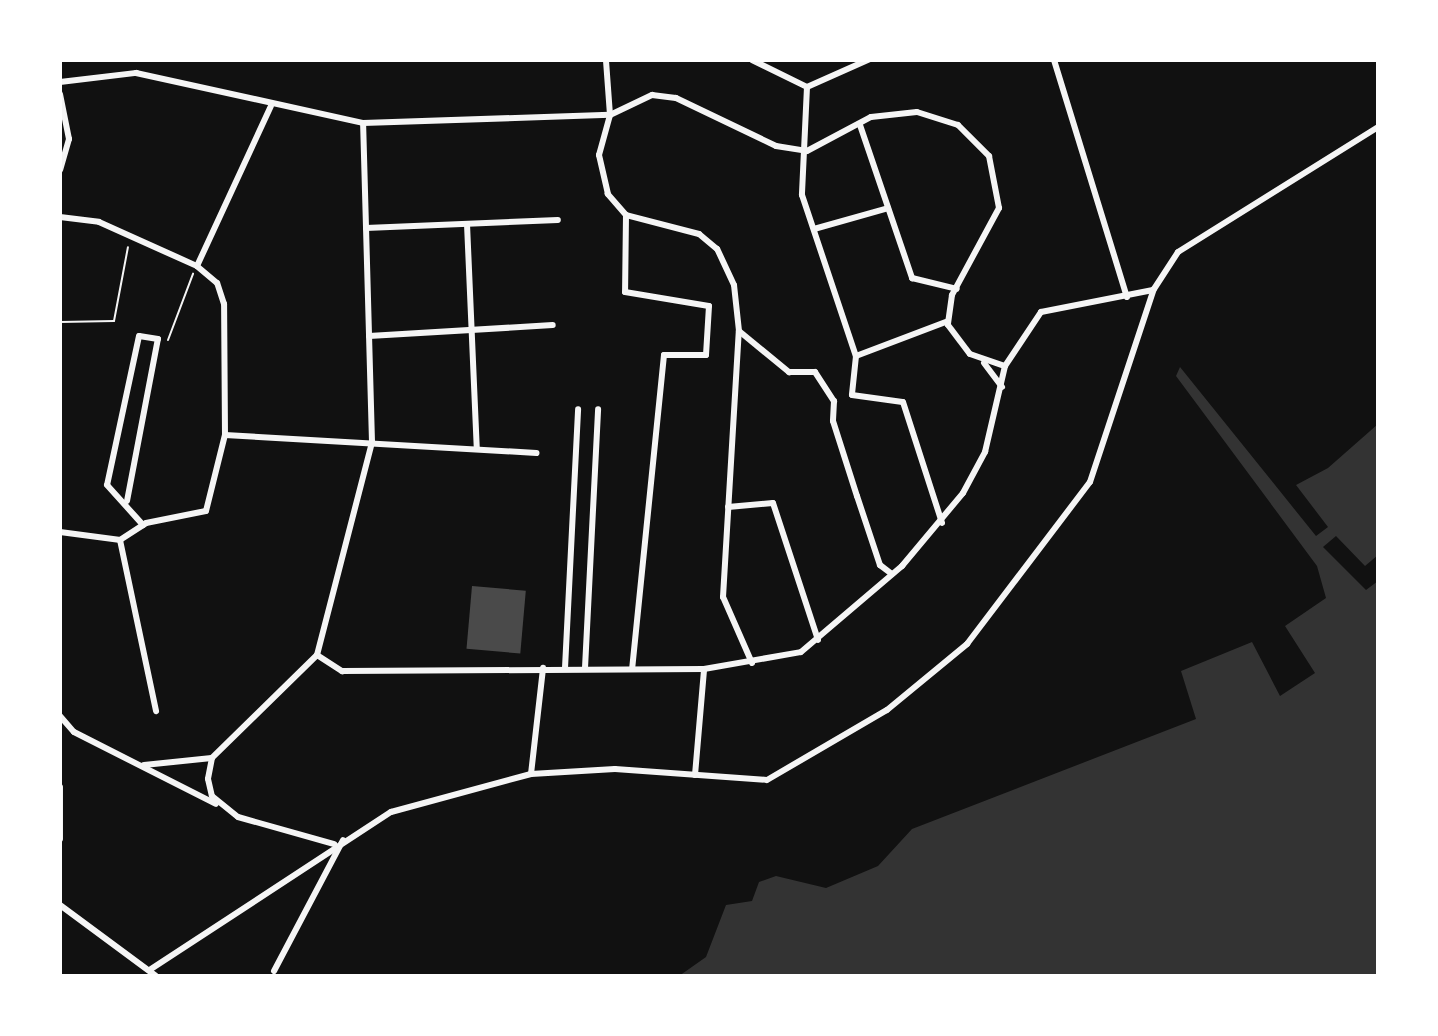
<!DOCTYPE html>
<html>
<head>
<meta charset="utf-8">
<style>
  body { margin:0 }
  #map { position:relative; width:1438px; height:1036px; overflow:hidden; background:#111; font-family:"Titillium Web",sans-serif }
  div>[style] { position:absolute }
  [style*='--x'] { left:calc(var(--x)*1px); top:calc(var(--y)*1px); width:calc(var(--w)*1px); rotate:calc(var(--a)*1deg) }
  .water>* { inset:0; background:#333 }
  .building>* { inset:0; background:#4a4a4a; transform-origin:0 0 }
  .path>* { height:2px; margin:-1px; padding:0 1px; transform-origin:1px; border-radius:1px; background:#f5f5f5 }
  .minor>* { height:6px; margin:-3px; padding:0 3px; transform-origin:3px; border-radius:3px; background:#f5f5f5 }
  span { translate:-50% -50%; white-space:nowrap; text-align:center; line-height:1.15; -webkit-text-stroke:6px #fff; paint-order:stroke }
  .frame { position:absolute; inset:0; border:62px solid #fff; pointer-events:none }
</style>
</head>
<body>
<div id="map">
  <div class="water">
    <i style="clip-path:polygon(1180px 367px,1316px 536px,1328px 527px,1296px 485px,1328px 468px,1378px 424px,1378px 555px,1365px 566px,1336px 536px,1323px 547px,1366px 590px,1378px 581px,1378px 976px,679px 976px,706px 957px,726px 905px,752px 901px,759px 882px,776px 876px,826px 888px,878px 866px,912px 829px,1196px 719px,1181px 671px,1252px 642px,1280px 696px,1315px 673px,1285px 626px,1326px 598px,1317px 566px,1176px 376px)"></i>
  </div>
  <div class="building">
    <i style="left:472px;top:586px;width:54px;height:63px;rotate:5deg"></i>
  </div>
  <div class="path">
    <i style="--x:60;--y:322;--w:54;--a:-1.1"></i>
    <i style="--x:114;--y:321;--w:75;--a:-79.3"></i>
    <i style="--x:168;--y:340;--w:71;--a:-69.3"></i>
  </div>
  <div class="minor">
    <i style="--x:752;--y:60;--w:61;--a:26.1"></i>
    <i style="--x:807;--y:87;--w:67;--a:-23.9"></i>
    <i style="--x:1054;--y:60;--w:248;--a:72.9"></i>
    <i style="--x:60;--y:82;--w:77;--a:-6.8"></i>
    <i style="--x:136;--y:73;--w:232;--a:12.4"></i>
    <i style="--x:807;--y:87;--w:108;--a:92.7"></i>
    <i style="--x:802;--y:195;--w:170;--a:71.5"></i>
    <i style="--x:856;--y:356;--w:39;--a:96"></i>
    <i style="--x:60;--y:94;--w:46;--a:78.7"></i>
    <i style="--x:69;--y:139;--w:32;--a:106"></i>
    <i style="--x:860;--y:125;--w:162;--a:71.2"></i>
    <i style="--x:912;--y:278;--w:46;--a:13.7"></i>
    <i style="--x:626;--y:215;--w:77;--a:90.7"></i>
    <i style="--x:625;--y:292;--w:85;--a:9.5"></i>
    <i style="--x:709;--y:306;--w:49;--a:93.5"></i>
    <i style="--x:706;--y:355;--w:42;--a:180"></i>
    <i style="--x:664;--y:355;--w:315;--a:95.8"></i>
    <i style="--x:60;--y:217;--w:39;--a:7"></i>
    <i style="--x:99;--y:222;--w:107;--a:24.2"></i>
    <i style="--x:467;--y:224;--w:225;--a:87.5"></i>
    <i style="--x:366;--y:228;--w:192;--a:-2.4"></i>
    <i style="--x:814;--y:229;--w:77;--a:-15.8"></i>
    <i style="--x:739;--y:331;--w:65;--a:39.4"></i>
    <i style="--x:789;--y:372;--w:26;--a:0"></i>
    <i style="--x:815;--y:372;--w:35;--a:57"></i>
    <i style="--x:369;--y:336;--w:184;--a:-3.4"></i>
    <i style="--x:856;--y:356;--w:98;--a:-20.8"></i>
    <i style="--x:984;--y:363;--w:30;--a:53"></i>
    <i style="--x:852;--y:395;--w:51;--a:7.8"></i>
    <i style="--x:903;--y:402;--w:127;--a:72.1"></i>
    <i style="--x:834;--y:401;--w:20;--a:93"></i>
    <i style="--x:833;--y:421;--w:79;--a:72.3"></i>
    <i style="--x:857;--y:496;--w:73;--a:71.6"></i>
    <i style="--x:880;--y:565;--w:15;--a:37"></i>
    <i style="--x:225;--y:435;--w:312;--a:3.3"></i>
    <i style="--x:127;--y:501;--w:165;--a:-79.2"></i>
    <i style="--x:158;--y:339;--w:19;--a:-171"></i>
    <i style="--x:139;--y:336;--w:152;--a:102.1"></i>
    <i style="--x:107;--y:485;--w:54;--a:48"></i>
    <i style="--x:728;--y:507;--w:45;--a:-5.1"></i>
    <i style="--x:773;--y:503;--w:144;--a:71.8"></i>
    <i style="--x:60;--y:532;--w:61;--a:7.6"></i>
    <i style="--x:120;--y:540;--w:31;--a:-33"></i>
    <i style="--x:146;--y:523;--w:61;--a:-11.3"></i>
    <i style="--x:206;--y:511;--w:78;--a:-76"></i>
    <i style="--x:225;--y:435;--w:131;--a:-90.4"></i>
    <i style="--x:224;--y:304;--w:22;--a:-108"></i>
    <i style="--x:217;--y:283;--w:26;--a:-140"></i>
    <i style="--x:197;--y:266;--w:176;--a:-65.2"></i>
    <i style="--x:120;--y:540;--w:175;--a:78.1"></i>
    <i style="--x:317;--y:655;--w:30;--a:33"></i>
    <i style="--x:342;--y:671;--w:362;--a:-0.3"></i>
    <i style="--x:704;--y:669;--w:98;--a:-9.9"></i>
    <i style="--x:801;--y:652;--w:133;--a:-40.4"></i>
    <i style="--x:902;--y:566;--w:95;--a:-50.1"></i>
    <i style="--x:963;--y:493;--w:47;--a:-61.8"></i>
    <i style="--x:985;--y:452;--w:88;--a:-76.9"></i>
    <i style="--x:1005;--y:366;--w:65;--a:-56.3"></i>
    <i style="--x:1041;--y:312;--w:114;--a:-11.1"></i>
    <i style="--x:317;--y:655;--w:220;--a:-75.5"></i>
    <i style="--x:372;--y:442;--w:319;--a:-91.6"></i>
    <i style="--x:363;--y:123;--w:247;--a:-1.9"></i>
    <i style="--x:610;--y:115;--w:55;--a:-94.2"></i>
    <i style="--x:317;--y:655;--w:147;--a:135.6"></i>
    <i style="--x:212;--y:758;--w:21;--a:101"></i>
    <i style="--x:208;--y:779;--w:17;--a:77"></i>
    <i style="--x:212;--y:796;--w:33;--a:39"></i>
    <i style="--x:238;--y:817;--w:100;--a:15.7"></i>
    <i style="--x:752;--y:663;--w:72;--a:-113.7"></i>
    <i style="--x:723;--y:597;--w:266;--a:-86.6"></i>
    <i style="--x:739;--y:331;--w:46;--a:-96.2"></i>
    <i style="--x:734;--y:285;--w:40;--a:-115"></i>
    <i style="--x:717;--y:249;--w:23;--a:-140"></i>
    <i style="--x:699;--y:234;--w:75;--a:-165.4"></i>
    <i style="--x:626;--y:215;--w:28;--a:-131"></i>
    <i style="--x:608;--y:194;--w:40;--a:-103"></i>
    <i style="--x:599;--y:155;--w:41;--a:-74.6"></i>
    <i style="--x:610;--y:115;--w:47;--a:-25.5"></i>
    <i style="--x:652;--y:95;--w:24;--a:7"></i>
    <i style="--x:676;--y:98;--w:111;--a:25.6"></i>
    <i style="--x:776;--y:146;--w:31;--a:9"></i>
    <i style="--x:807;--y:151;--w:72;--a:-28"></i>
    <i style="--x:871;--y:117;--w:46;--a:-6.2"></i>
    <i style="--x:917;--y:112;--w:43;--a:17.6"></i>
    <i style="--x:958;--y:125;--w:44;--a:45"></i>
    <i style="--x:989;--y:156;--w:53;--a:79.1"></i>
    <i style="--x:999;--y:208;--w:99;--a:118.4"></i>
    <i style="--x:952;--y:295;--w:30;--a:98"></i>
    <i style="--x:948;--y:325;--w:36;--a:53"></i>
    <i style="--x:970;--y:354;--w:37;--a:19"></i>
    <i style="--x:565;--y:668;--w:259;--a:-87.1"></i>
    <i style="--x:585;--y:668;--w:259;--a:-87.1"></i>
    <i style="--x:60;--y:716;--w:21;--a:49"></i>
    <i style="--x:74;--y:732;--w:159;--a:26.9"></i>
    <i style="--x:144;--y:765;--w:68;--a:-5.9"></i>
    <i style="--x:531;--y:774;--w:107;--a:-83.5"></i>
    <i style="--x:695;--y:775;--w:106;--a:-85.1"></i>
    <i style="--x:60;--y:787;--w:52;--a:90"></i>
    <i style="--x:60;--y:905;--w:119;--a:36.5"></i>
    <i style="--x:151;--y:969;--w:287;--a:-33.2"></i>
    <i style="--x:391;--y:812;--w:145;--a:-15.2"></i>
    <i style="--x:531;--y:774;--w:84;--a:-3.4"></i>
    <i style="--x:615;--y:769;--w:152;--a:4.1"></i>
    <i style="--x:767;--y:780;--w:139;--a:-30.3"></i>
    <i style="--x:887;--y:710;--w:104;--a:-39.5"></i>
    <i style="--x:967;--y:644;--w:203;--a:-52.8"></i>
    <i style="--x:1090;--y:482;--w:203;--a:-71.7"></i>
    <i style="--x:1154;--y:289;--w:44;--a:-57"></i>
    <i style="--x:1178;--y:252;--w:236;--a:-32"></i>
    <i style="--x:274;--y:971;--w:148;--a:-62.2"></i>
  </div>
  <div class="frame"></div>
</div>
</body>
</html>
